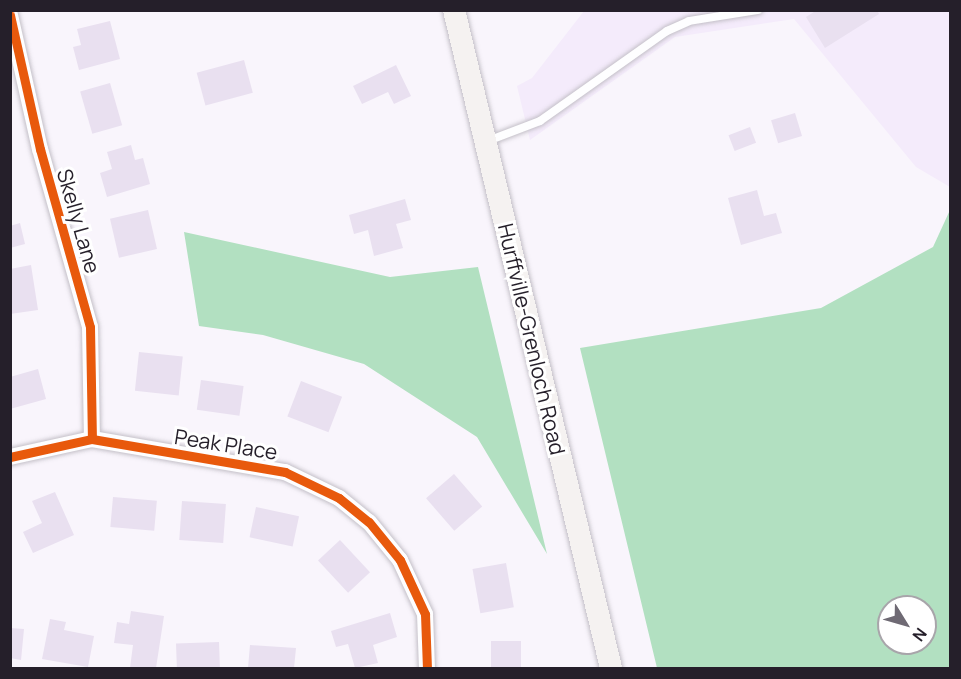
<!DOCTYPE html>
<html>
<head>
<meta charset="utf-8">
<style>
  body { margin:0 }
  #map { position:relative; width:961px; height:679px; overflow:hidden; background:#f9f5fc; font-family:Manrope,sans-serif }
  div>[style] { position:absolute }
  [style*='--x'] { left:calc(var(--x)*1px); top:calc(var(--y)*1px); width:calc(var(--w)*1px); rotate:calc(var(--a)*1deg) }
  .built>* { inset:0; background:#f4ebfb }
  .forest>* { inset:0; background:#b2e0c1 }
  .building>* { inset:0; background:#e9e0f0; transform-origin:0 0 }
  .roads { filter:drop-shadow(0 0 2px #c4c0c8) drop-shadow(0 0 2px #c4c0c8) }
  .lane>* { height:8px; margin:-4px; padding:0 4px; transform-origin:4px; border-radius:4px; background:#fefeff }
  .street>* { height:16px; margin:-8px; padding:0 8px; transform-origin:8px; border-radius:8px; background:#fefeff }
  .secondary>* { height:22px; margin:-11px; padding:0 11px; transform-origin:11px; border-radius:11px; background:#f5f2f1 }
  .cycleway>* { height:9px; margin:-4.5px; padding:0 4.5px; transform-origin:4.5px; border-radius:4.5px; background:#e8590c }
  span { translate:-50% -50%; white-space:nowrap; text-align:center; line-height:1.15; -webkit-text-stroke:6px #fff; paint-order:stroke }
  .street-label { font-size:21px; color:#251f2a }
  .frame { position:absolute; inset:0; border:12px solid #251f2a; pointer-events:none }
  .north { position:absolute; left:877px; top:595px; width:60px; height:60px; box-sizing:border-box; background:#fff; border:2px solid #a8a5aa; border-radius:50%; rotate:127deg; font-size:16px; font-weight:700; line-height:24px; text-align:center; color:#251f2a }
  .north::after { content:''; display:block; margin:auto; width:21px; height:27px; background:#6f6a74; clip-path:polygon(50% 0,100% 100%,50% 72%,0 100%) }
</style>
</head>
<body>
<div id="map">
  <div class="built">
    <i style="clip-path:polygon(584px 11px,950px 11px,950px 187px,916px 167px,794px 19px,675px 37px,530px 140px,517px 86px,532px 78px)"></i>
  </div>
  <div class="forest">
    <i style="clip-path:polygon(evenodd,950px 210px,950px 668px,657px 668px,580px 348px,821px 308px,933px 247px,950px 210px,889px 607px,925px 607px,925px 643px,889px 643px,889px 607px)"></i>
    <i style="clip-path:polygon(184px 232px,390px 277px,478px 267px,547px 554px,477px 437px,364px 364px,263px 335px,199px 326px)"></i>
  </div>
  <div class="building">
    <i style="clip-path:polygon(817px 10px,877px 10px,879px 14px,825px 48px,806px 17px)"></i>
    <i style="clip-path:polygon(110px 21px,120px 59px,79px 70px,73px 47px,81px 45px,77px 29px)"></i>
    <i style="left:244px;top:60px;width:34px;height:49px;rotate:75deg"></i>
    <i style="clip-path:polygon(396px 65px,411px 96px,394px 104px,388px 92px,362px 104px,353px 86px)"></i>
    <i style="left:110px;top:83px;width:44px;height:31px;rotate:74deg"></i>
    <i style="left:795px;top:113px;width:24px;height:25px;rotate:73deg"></i>
    <i style="left:750px;top:127px;width:17px;height:23px;rotate:69deg"></i>
    <i style="clip-path:polygon(131px 145px,135px 160px,143px 158px,150px 184px,107px 197px,100px 173px,112px 169px,107px 152px)"></i>
    <i style="clip-path:polygon(757px 190px,764px 216px,776px 213px,782px 233px,741px 245px,728px 198px)"></i>
    <i style="clip-path:polygon(405px 199px,411px 220px,396px 224px,403px 248px,374px 256px,368px 230px,354px 234px,349px 215px)"></i>
    <i style="left:148px;top:210px;width:40px;height:39px;rotate:77deg"></i>
    <i style="clip-path:polygon(20px 223px,25px 244px,10px 248px,10px 226px)"></i>
    <i style="clip-path:polygon(31px 265px,38px 310px,10px 314px,10px 269px)"></i>
    <i style="left:139px;top:352px;width:44px;height:39px;rotate:6deg"></i>
    <i style="clip-path:polygon(38px 369px,46px 399px,10px 409px,10px 377px)"></i>
    <i style="left:201px;top:380px;width:43px;height:30px;rotate:8deg"></i>
    <i style="left:301px;top:381px;width:44px;height:38px;rotate:21deg"></i>
    <i style="left:454px;top:474px;width:43px;height:37px;rotate:49deg"></i>
    <i style="clip-path:polygon(55px 492px,74px 535px,33px 553px,23px 532px,42px 523px,32px 501px)"></i>
    <i style="left:113px;top:497px;width:44px;height:30px;rotate:5deg"></i>
    <i style="left:182px;top:501px;width:44px;height:39px;rotate:4deg"></i>
    <i style="left:256px;top:507px;width:44px;height:31px;rotate:12deg"></i>
    <i style="left:340px;top:540px;width:44px;height:30px;rotate:47deg"></i>
    <i style="left:506px;top:563px;width:45px;height:34px;rotate:80deg"></i>
    <i style="clip-path:polygon(131px 611px,164px 616px,156px 668px,130px 668px,133px 645px,114px 643px,117px 622px,129px 624px)"></i>
    <i style="clip-path:polygon(390px 613px,397px 637px,373px 645px,378px 663px,355px 668px,348px 644px,336px 647px,331px 631px)"></i>
    <i style="clip-path:polygon(50px 619px,66px 622px,64px 630px,94px 636px,88px 667px,42px 659px)"></i>
    <i style="clip-path:polygon(10px 628px,24px 629px,21px 660px,10px 658px)"></i>
    <i style="left:491px;top:641px;width:30px;height:27px"></i>
    <i style="left:219px;top:642px;width:26px;height:43px;rotate:88deg"></i>
    <i style="clip-path:polygon(250px 645px,296px 648px,294px 668px,248px 668px)"></i>
  </div>
  <div class="roads">
    <div class="lane">
      <i style="--x:485;--y:142;--w:59;--a:-20.9"></i>
      <i style="--x:540;--y:121;--w:156;--a:-35.3"></i>
      <i style="--x:667;--y:31;--w:24;--a:-24"></i>
      <i style="--x:689;--y:21;--w:70;--a:-9.1"></i>
    </div>
    <div class="street">
      <i style="--x:10;--y:15;--w:137;--a:77.4"></i>
      <i style="--x:40;--y:149;--w:185;--a:74.3"></i>
      <i style="--x:90;--y:327;--w:112;--a:89"></i>
      <i style="--x:10;--y:457;--w:84;--a:-12.4"></i>
      <i style="--x:92;--y:439;--w:196;--a:9.7"></i>
      <i style="--x:285;--y:472;--w:60;--a:25.7"></i>
      <i style="--x:339;--y:498;--w:38;--a:39"></i>
      <i style="--x:369;--y:522;--w:49;--a:50.8"></i>
      <i style="--x:400;--y:560;--w:60;--a:65.2"></i>
      <i style="--x:425;--y:614;--w:54;--a:87.9"></i>
    </div>
    <div class="secondary">
      <i style="--x:454;--y:10;--w:676;--a:76.58"></i>
    </div>
  </div>
  <div class="cycleway">
    <i style="--x:10;--y:15;--w:137;--a:77.4"></i>
    <i style="--x:40;--y:149;--w:185;--a:74.3"></i>
    <i style="--x:90;--y:327;--w:112;--a:89"></i>
    <i style="--x:10;--y:457;--w:84;--a:-12.4"></i>
    <i style="--x:92;--y:439;--w:196;--a:9.7"></i>
    <i style="--x:285;--y:472;--w:60;--a:25.7"></i>
    <i style="--x:339;--y:498;--w:38;--a:39"></i>
    <i style="--x:369;--y:522;--w:49;--a:50.8"></i>
    <i style="--x:400;--y:560;--w:60;--a:65.2"></i>
    <i style="--x:425;--y:614;--w:54;--a:87.9"></i>
  </div>
  <div class="street-label">
    <span style="left:79px;top:221px;rotate:74deg">Skelly Lane</span>
    <span style="left:532px;top:339px;rotate:77deg">Hurffville-Grenloch Road</span>
    <span style="left:226px;top:444px;rotate:9deg">Peak Place</span>
  </div>
  <div class="frame"></div>
  <div class="north">N</div>
</div>
</body>
</html>
